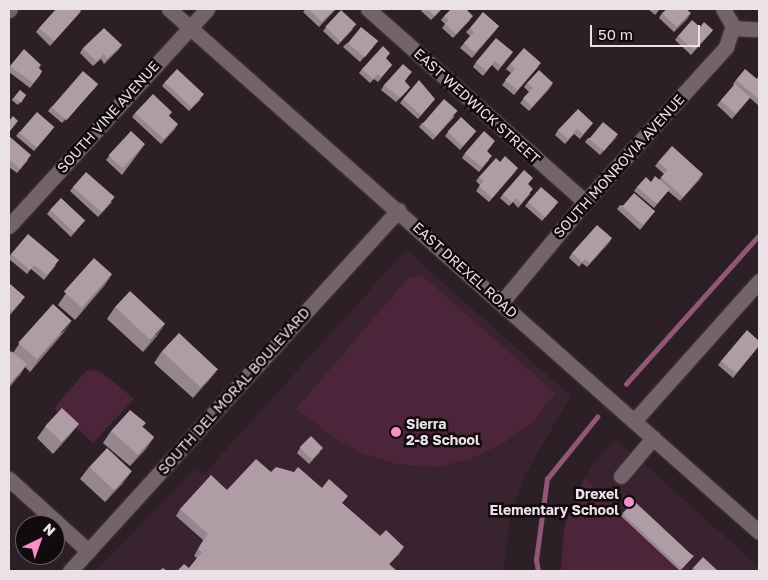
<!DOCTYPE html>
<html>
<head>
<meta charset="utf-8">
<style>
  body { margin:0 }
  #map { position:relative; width:768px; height:580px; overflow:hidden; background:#2d1f26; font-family:"Golos Text",sans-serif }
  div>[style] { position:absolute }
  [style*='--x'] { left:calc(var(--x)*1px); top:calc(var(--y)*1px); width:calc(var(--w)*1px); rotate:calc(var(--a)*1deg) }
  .built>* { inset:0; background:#38232e }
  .green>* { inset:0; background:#4d253b }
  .stream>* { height:4.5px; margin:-2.25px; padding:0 2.25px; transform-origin:2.25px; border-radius:2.25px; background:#925676 }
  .roads { filter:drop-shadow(0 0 1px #483d43) drop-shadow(0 0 1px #483d43) }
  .minor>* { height:15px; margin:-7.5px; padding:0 7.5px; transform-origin:7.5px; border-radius:7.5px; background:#75636c }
  .wall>* { inset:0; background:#96868e; transform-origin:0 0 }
  .shaded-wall>* { inset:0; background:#7a6d74 }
  .building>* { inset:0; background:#af9ca5; transform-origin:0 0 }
  .dots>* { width:14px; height:14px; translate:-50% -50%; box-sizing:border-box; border:2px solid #120b0e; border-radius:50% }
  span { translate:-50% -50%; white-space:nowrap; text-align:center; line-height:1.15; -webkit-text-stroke:5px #120b0e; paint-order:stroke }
  .street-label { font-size:14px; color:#ebe1e6 }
  .poi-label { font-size:14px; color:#ebe1e6; font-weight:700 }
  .left { translate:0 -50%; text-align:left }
  .right { translate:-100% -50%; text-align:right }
  .frame { position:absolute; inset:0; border:10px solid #ebe1e6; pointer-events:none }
  .north { position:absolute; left:15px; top:515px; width:50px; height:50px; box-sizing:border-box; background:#120b0e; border:1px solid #696164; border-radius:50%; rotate:42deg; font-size:14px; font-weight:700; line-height:20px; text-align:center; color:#ebe1e6 }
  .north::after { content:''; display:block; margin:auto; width:18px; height:22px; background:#f98fc9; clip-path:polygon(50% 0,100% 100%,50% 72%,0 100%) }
  .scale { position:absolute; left:590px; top:25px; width:110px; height:22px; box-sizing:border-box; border:2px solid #ebe1e6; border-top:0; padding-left:6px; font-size:15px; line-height:18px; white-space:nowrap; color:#ebe1e6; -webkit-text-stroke:4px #120b0e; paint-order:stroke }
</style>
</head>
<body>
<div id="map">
  <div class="built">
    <i style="clip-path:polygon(406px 250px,571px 396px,525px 475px,512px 509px,503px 571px,95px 571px,195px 469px,203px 475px)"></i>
    <i style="clip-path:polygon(616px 439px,759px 567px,759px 571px,561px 571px,564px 528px,576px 494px,592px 465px)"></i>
  </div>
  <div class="green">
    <i style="clip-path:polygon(423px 276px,555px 393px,533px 422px,504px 443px,470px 459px,436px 467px,397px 464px,364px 454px,339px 441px,296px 409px,409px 277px)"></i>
    <i style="clip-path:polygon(95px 370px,104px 374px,134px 399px,93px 443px,54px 408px,86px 371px)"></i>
    <i style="clip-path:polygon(584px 478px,691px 571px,561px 571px,564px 528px)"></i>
  </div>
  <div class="stream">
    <i style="--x:626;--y:384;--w:200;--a:-48.2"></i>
    <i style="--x:538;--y:571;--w:11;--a:-100"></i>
    <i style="--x:536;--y:560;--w:82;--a:-82.3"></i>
    <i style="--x:547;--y:479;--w:80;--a:-51.1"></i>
  </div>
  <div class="roads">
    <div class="minor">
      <i style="--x:169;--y:9;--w:788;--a:41.56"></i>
      <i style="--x:368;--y:9;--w:290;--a:41.6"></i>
      <i style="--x:9;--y:10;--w:1;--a:-45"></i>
      <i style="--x:733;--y:28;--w:22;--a:3"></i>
      <i style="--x:9;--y:226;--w:294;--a:-47.6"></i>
      <i style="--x:501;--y:303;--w:131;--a:-50.3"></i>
      <i style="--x:585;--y:202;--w:210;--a:-47.7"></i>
      <i style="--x:726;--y:47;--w:22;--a:-72"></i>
      <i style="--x:733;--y:26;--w:20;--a:-120"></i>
      <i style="--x:634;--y:421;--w:188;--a:-48.2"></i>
      <i style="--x:621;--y:476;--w:50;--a:-49.9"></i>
      <i style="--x:9;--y:479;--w:107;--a:42.3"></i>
      <i style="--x:70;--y:571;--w:488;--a:-47.7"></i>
    </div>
  </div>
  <div class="wall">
    <i style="clip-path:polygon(306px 9px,336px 9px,319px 27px,303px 12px)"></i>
    <i style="clip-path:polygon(422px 9px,442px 9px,431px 20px,421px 11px)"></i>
    <i style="clip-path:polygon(648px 9px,660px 9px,655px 15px)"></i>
    <i style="clip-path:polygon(81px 11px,50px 46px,36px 32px,39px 28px)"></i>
    <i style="clip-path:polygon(662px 13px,688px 18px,674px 32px,659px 18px)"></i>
    <i style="clip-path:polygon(444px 16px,470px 20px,453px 38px,442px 28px,445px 24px,441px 20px)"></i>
    <i style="clip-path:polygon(499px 26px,472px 58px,460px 48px,470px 36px,466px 32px,470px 28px)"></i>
    <i style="clip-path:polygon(326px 27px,353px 29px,338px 45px,323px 31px)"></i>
    <i style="clip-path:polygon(700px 27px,713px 30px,691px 55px,675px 40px,678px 36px)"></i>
    <i style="clip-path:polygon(378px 41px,360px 62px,343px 47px,347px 43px)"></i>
    <i style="clip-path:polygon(122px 45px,118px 50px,104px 64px,101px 59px,93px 66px,80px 53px,83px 48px)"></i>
    <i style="clip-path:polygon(513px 52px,498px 71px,492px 65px,483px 76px,473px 67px,476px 62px)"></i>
    <i style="clip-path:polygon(386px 59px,392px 65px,378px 82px,374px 79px,370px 83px,359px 73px,362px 69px)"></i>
    <i style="clip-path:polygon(510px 64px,538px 67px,514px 95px,502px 85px,511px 73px,506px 69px)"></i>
    <i style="clip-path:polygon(41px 65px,39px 68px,40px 75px,30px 88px,9px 72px,9px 67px,10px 66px)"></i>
    <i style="clip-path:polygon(759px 75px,759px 106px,750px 98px,732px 119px,717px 105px,734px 85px,733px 84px,736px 80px,757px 79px)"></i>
    <i style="clip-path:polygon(408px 77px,405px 81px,410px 87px,407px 91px,396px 102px,381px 90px,384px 85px)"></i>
    <i style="clip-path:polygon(165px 82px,201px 99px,189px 111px,162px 86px)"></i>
    <i style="clip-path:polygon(527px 83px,550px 88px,529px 111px,520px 103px,529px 92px,524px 87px)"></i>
    <i style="clip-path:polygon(98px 84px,95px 88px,62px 123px,48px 111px,51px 107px)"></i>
    <i style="left:20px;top:90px;width:8px;height:13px;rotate:40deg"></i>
    <i style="clip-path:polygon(403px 99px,435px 99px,418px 119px,400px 103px)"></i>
    <i style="clip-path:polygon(172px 112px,169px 116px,175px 129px,161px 144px,132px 117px,135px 113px)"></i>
    <i style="clip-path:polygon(455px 116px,433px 140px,419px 127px,422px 123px)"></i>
    <i style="clip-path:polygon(593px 123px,580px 139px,574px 134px,565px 144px,555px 135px,558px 130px)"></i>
    <i style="clip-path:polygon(51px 131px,34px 151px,16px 136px,19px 132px)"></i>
    <i style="clip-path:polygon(448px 132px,473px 135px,460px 150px,445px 136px)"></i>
    <i style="clip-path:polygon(618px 134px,600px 155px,585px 142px,588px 138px)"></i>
    <i style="clip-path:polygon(9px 136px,28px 160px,17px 173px,9px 167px)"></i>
    <i style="clip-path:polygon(145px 144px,122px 175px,106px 160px,109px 156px)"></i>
    <i style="clip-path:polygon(492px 145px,487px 151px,489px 160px,479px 172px,462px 158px,465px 153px)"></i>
    <i style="clip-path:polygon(500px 162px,515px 172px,489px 202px,476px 191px,480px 185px,476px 181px,479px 177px)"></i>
    <i style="clip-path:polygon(658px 162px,700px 179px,680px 201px,668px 191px,654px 208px,634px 191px,637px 187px,651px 182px,659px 180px,664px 174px,655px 166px)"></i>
    <i style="clip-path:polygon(528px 185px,530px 194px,518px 208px,513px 202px,509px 206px,500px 198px,503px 194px)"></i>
    <i style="clip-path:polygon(73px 187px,112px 202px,98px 217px,70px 191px)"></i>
    <i style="clip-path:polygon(528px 202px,555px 206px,542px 221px,525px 206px)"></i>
    <i style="clip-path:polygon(620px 205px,655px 211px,640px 230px,617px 209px)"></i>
    <i style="clip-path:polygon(50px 210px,85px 220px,71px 237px,47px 214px)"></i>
    <i style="clip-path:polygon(612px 238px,587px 267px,582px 263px,579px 267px,569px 258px,572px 253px)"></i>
    <i style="clip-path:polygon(11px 254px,56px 265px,44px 280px,31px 269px,27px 274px,9px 259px,9px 258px)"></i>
    <i style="clip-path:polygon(112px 274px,104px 286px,75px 320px,58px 305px,66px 293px)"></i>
    <i style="clip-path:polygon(9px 283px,22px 301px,9px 316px)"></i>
    <i style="clip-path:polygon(115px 307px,157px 336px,143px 352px,107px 319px)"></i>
    <i style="clip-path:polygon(64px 332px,30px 372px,25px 367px,19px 376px,13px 353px,19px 344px)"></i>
    <i style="clip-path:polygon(758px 347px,733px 378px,718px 365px,721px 361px)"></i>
    <i style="clip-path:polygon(162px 351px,218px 369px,209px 380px,193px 398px,154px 363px)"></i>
    <i style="clip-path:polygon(79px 424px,70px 435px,53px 454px,37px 438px,45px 427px)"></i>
    <i style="clip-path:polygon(143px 427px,154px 437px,146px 449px,130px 466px,103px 443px,111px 431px)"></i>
    <i style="clip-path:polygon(300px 448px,320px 452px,309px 464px,297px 453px)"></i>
    <i style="clip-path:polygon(89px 467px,123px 483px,105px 502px,80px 479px)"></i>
    <i style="clip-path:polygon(271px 472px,322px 488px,343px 504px,400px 553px,389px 564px,189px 568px,197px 558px,194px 556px,203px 540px,176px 516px,180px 509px)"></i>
    <i style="clip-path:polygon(623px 514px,694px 556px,680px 571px,621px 516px)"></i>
    <i style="clip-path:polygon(693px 568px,718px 571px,693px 571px,692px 570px)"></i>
  </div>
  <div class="shaded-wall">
    <i style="clip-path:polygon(335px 9px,336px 9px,319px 27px,322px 22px)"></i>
    <i style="clip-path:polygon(81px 11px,78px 15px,50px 46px,54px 41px)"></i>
    <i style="clip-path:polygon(691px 13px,688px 18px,674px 32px,677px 27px)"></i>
    <i style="clip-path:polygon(473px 16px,470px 20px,453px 38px,456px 34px)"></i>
    <i style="clip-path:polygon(499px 26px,496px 30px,472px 58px,475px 53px)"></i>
    <i style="clip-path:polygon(713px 30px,710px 34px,691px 55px,694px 50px)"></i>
    <i style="clip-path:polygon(122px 45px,118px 50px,104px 64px,107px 59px)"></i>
    <i style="clip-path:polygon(553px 83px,550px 88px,529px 111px,532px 107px)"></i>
    <i style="clip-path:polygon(98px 84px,95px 88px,62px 123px,65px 119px)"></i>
    <i style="clip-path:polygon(178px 124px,175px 129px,161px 144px,164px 139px)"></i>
    <i style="clip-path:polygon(54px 127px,51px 131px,34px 151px,37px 146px)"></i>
    <i style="clip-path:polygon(618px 134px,615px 139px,600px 155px,603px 150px)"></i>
    <i style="clip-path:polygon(518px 168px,515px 172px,489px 202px,492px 198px)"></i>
    <i style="clip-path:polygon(703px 174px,700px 179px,680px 201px,683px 197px)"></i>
    <i style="clip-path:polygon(612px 238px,609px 243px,587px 267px,590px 263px)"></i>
    <i style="clip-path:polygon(112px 274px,104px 286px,75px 320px,84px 308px)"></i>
    <i style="clip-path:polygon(72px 321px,64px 332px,30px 372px,38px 360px)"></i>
    <i style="clip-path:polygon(165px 324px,157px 336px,143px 352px,151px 340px)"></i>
    <i style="clip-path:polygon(27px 364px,19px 376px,9px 388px,9px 386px)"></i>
    <i style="clip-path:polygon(218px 369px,209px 380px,193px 398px,201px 387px)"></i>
    <i style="clip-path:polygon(79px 424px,70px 435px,53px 454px,62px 442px)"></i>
    <i style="clip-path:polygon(154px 437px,146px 449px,130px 466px,138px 455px)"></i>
    <i style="clip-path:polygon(132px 471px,123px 483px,105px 502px,113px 491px)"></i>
    <i style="clip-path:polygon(404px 547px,400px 553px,384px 570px,389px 564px)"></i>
  </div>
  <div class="building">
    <i style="clip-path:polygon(56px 9px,79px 9px,81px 11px,54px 41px,39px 28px)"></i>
    <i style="clip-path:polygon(308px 9px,335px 9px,322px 22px)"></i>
    <i style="clip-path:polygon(427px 9px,441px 9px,435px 16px)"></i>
    <i style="clip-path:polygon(451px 9px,466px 9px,473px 16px,456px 34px,445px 24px,449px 20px,444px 16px)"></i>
    <i style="clip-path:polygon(667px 9px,686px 9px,691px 13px,677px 27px,662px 13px)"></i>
    <i style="left:341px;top:10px;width:21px;height:23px;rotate:43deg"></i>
    <i style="clip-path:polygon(483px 12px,499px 26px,475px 53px,464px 43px,474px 32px,470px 28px)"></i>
    <i style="clip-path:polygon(692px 20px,700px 27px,704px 22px,713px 30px,694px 50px,678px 36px)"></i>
    <i style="left:361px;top:27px;width:22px;height:21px;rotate:39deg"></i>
    <i style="clip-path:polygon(104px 28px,122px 45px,107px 59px,104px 54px,96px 61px,83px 48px)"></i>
    <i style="clip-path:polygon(496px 38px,513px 52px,501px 66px,495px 61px,486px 71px,476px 62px)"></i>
    <i style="clip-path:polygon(383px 46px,390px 53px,386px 58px,392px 65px,381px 77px,378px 74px,373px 79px,362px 69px)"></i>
    <i style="clip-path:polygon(524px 48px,541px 63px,517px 90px,505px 80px,515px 69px,510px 64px)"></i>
    <i style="clip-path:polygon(24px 49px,41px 65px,38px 67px,42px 71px,40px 75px,33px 83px,10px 66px)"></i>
    <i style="clip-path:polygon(403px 64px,412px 72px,404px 81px,410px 87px,400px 98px,384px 85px)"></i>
    <i style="left:177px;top:69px;width:37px;height:18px;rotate:43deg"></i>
    <i style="clip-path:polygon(745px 69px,757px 79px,759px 75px,759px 99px,736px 80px)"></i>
    <i style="clip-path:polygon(539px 70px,553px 83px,532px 107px,523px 98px,533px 88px,527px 83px)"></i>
    <i style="left:83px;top:71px;width:20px;height:48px;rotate:41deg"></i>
    <i style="clip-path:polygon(419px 80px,435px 99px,421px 115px,403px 99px)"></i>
    <i style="left:735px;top:84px;width:20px;height:22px;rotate:41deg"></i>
    <i style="clip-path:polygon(20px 90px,26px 95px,21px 103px,14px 98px)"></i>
    <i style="clip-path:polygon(153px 94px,172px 112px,168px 115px,178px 124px,164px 139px,135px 113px)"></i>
    <i style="left:444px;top:99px;width:18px;height:33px;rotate:41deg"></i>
    <i style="clip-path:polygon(578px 109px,593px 123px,583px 134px,577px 129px,568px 139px,558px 130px)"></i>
    <i style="left:37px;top:112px;width:23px;height:27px;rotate:41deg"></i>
    <i style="clip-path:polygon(13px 116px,18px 121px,10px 131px,9px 130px,9px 121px)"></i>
    <i style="left:461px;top:117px;width:21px;height:20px;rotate:43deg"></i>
    <i style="left:603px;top:122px;width:19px;height:22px;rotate:39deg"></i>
    <i style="left:131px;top:131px;width:19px;height:33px;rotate:43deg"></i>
    <i style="clip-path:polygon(484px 131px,495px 141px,487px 151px,492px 156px,482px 167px,465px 153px)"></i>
    <i style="clip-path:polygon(9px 136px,31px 155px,20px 169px,9px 159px)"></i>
    <i style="clip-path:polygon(672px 146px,703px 174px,683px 197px,661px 177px,668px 170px,658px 162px)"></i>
    <i style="clip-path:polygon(505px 156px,518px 168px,492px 198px,479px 186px,484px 181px,479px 177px,496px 158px,500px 162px)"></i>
    <i style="clip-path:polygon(524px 170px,533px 178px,528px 184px,533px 189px,521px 203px,516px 198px,512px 202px,503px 194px)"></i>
    <i style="left:86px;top:172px;width:38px;height:20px;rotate:41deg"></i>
    <i style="clip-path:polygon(655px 176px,670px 189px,657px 204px,637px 187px,646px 177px,651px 182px)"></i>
    <i style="left:541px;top:187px;width:23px;height:20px;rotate:41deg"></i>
    <i style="left:634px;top:193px;width:28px;height:18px;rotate:41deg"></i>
    <i style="left:61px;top:198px;width:33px;height:16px;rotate:43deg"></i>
    <i style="clip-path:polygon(597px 225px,612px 238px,590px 263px,585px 259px,582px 262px,572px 253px)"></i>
    <i style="clip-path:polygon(28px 234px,59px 260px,47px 275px,34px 265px,30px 270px,11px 254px)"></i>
    <i style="left:94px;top:258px;width:24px;height:45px;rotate:42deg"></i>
    <i style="clip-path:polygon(9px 283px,25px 297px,12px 311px,9px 308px)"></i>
    <i style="left:130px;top:291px;width:48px;height:22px;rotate:43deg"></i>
    <i style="left:53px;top:304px;width:25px;height:52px;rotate:42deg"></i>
    <i style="clip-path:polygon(747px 330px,759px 341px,759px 346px,736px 373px,721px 361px)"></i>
    <i style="left:179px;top:333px;width:53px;height:25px;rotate:43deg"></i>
    <i style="clip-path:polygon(11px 351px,27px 364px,9px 386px,9px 354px)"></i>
    <i style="left:62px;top:408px;width:23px;height:25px;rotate:43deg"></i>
    <i style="clip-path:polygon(130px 410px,146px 423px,142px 427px,154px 437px,138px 455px,111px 431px)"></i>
    <i style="left:311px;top:436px;width:17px;height:16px;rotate:45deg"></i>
    <i style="left:107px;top:448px;width:34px;height:26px;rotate:43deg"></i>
    <i style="clip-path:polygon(256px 459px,271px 472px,276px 467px,294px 472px,298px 467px,322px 488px,329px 479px,348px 496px,342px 503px,380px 536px,386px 530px,404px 547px,389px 564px,397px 571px,177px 571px,184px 564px,189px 568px,202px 552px,198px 549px,208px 534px,180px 509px,211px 475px,227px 490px)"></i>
    <i style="left:634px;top:501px;width:81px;height:17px;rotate:43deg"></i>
    <i style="clip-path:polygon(703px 557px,718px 571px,697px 571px,693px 568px)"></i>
    <i style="clip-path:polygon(163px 568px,167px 571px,159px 571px)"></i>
  </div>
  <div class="dots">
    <i style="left:396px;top:432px;background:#f98fc9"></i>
    <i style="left:629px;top:502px;background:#f98fc9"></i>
  </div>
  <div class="street-label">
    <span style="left:477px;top:106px;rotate:42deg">EAST WEDWICK STREET</span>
    <span style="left:108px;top:117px;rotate:-48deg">SOUTH VINE AVENUE</span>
    <span style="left:619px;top:166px;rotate:-48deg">SOUTH MONROVIA AVENUE</span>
    <span style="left:465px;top:270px;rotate:42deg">EAST DREXEL ROAD</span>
    <span style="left:234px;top:391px;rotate:-48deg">SOUTH DEL MORAL BOULEVARD</span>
  </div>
  <div class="poi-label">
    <span class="left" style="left:406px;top:432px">Sierra<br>2-8 School</span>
    <span class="right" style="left:619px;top:502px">Drexel<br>Elementary School</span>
  </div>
  <div class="frame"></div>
  <div class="north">N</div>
  <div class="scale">50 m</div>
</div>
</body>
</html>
